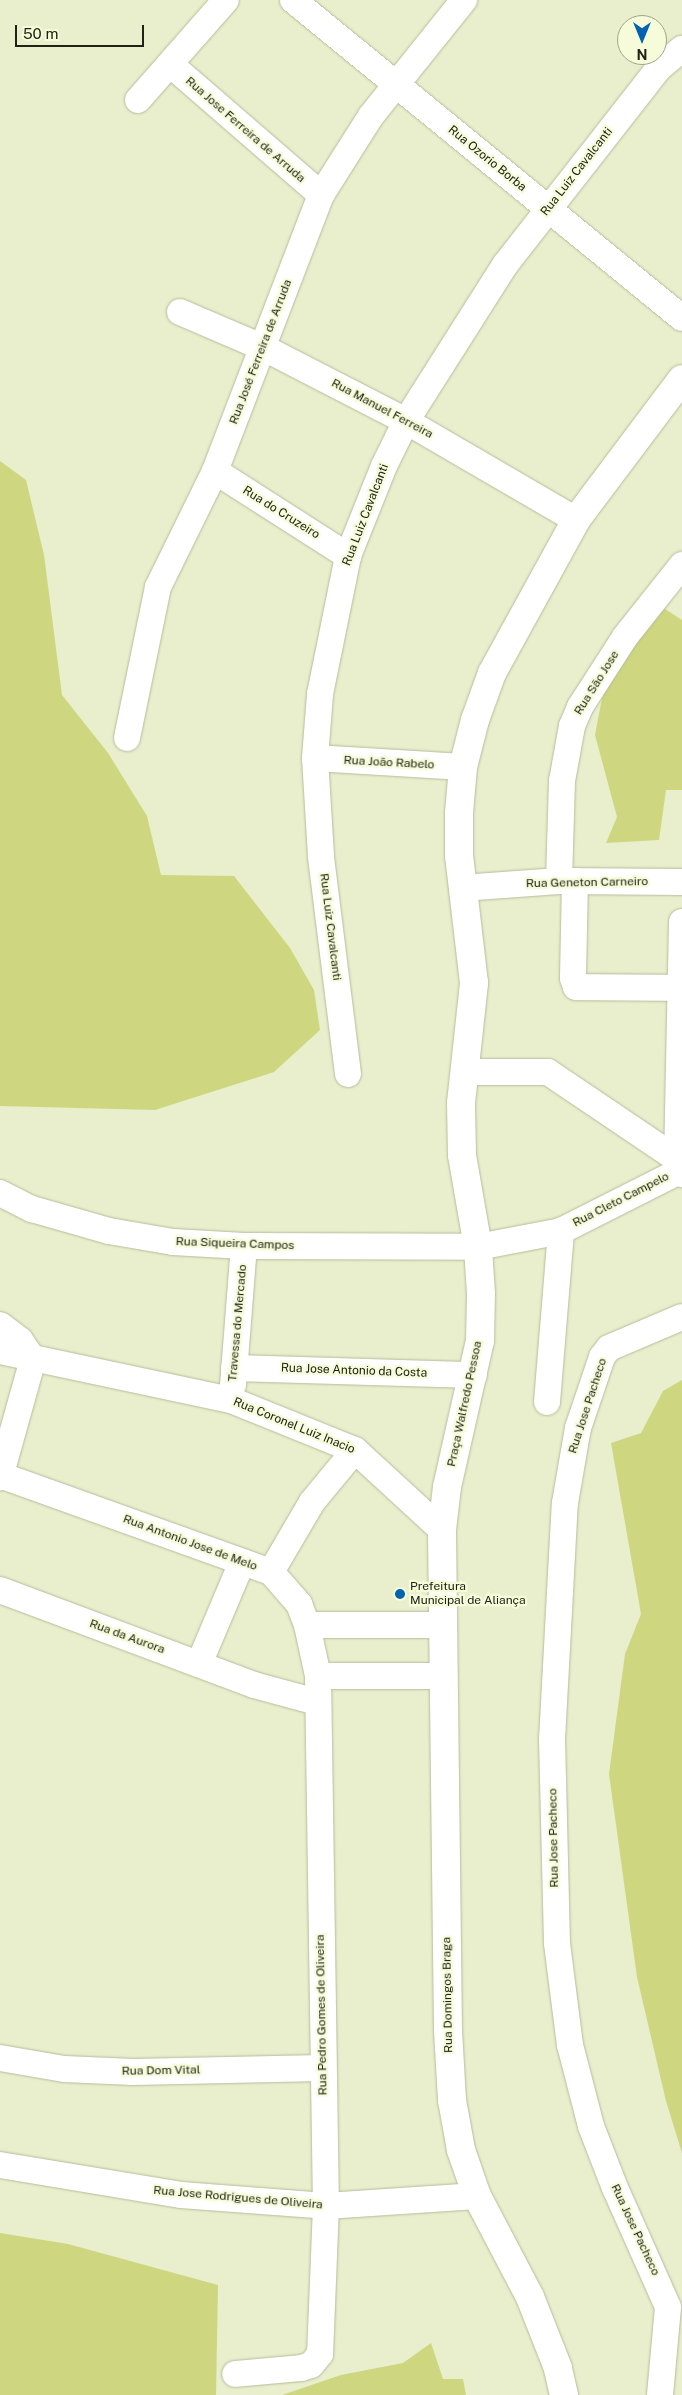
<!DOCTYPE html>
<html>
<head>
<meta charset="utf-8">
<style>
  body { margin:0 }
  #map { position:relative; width:682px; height:2395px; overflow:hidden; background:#e9eecc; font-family:"Public Sans",sans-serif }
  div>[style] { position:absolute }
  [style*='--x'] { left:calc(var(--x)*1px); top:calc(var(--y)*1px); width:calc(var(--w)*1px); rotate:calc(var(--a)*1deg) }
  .green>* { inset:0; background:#ced77f }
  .roads { filter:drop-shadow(0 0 1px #b7bc9b) drop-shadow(0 0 1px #b7bc9b) }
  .minor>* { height:26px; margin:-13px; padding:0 13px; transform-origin:13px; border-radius:13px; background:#fff }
  .major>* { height:28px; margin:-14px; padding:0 14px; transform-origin:14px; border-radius:14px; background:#fff }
  .dots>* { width:14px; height:14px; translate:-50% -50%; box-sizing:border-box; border:2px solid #f6fbd9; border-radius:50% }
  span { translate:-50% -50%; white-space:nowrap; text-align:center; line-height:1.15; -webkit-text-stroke:4.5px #f6fbd9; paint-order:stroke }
  .street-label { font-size:12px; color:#202215 }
  .poi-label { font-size:12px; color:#202215 }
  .left { translate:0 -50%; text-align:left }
  .north { position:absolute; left:617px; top:15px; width:50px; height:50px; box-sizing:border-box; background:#f6fbd9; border:1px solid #a0a48b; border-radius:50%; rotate:180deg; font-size:14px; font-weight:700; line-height:20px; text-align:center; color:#202215 }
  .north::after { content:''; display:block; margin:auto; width:18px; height:22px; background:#0163b0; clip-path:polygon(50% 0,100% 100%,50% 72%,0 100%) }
  .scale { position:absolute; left:15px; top:25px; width:129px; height:22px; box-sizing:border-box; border:2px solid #202215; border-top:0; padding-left:6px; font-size:15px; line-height:18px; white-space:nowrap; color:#202215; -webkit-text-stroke:4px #f6fbd9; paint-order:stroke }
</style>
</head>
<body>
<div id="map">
  <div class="green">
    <i style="clip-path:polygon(0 461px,26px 480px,44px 555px,62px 695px,108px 753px,147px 816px,161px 875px,234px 876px,290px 948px,314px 990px,320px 1030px,274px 1072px,155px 1110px,0 1106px)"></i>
    <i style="clip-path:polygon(662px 607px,682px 620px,682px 790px,666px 790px,659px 840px,606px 843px,617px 817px,595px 735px,603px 693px,617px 667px)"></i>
    <i style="clip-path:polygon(682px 1380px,682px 2153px,666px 2101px,637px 1977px,609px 1774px,625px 1654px,641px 1614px,611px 1443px,641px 1433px,663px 1391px)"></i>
    <i style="clip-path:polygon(0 2233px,68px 2244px,218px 2285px,216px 2395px,0 2395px)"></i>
    <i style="clip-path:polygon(431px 2343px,443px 2379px,463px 2379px,466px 2395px,282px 2395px,341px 2375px,403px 2363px)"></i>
  </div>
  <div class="roads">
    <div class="minor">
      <i style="--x:293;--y:0;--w:502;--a:39.27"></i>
      <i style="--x:170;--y:64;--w:200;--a:40.9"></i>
      <i style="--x:138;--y:100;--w:133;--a:-48.7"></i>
      <i style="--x:180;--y:312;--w:91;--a:23.2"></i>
      <i style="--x:264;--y:348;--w:160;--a:27.2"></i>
      <i style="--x:406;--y:421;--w:197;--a:30.2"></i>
      <i style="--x:215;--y:471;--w:158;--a:32.6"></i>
      <i style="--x:127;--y:738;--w:154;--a:-78.4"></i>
      <i style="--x:158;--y:587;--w:129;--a:-63.8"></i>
      <i style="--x:215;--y:471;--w:296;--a:-69"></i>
      <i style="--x:321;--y:195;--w:93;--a:-57.7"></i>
      <i style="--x:371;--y:116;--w:149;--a:-51.3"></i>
      <i style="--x:315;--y:758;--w:148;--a:3.5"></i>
      <i style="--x:559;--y:881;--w:100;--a:-88.3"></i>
      <i style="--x:562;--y:781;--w:56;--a:-79.7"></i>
      <i style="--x:572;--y:726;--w:21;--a:-67"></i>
      <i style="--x:580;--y:707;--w:83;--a:-57.3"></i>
      <i style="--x:625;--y:637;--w:92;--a:-51.6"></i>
      <i style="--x:575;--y:881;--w:97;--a:91.2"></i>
      <i style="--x:573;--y:978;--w:9;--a:72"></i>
      <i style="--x:576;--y:987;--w:106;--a:0.5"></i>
      <i style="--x:462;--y:888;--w:97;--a:-4.1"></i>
      <i style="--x:559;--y:881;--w:123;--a:0.5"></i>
      <i style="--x:682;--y:922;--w:237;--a:91.2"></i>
      <i style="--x:677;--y:1159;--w:16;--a:72"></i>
      <i style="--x:466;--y:1072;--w:82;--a:0"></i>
      <i style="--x:548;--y:1072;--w:156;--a:34"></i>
      <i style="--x:348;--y:1074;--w:220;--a:-97.1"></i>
      <i style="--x:321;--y:856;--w:98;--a:-93.5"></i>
      <i style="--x:315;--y:758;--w:64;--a:-85.5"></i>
      <i style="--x:320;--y:694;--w:141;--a:-78.5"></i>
      <i style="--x:348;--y:556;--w:97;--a:-68.2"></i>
      <i style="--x:384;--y:466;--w:50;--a:-63.9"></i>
      <i style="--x:406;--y:421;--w:185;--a:-57.6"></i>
      <i style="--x:505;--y:265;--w:250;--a:-52"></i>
      <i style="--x:659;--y:68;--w:30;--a:-40"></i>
      <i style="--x:0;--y:1193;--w:36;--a:27"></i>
      <i style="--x:32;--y:1209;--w:80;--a:15.9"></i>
      <i style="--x:109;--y:1231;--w:65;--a:9.8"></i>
      <i style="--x:173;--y:1242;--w:71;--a:3.2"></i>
      <i style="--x:244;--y:1246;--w:234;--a:0.2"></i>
      <i style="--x:478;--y:1247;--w:85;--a:-10.9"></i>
      <i style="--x:561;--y:1231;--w:136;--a:-26.8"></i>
      <i style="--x:0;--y:1325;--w:25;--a:37"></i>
      <i style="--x:20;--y:1340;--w:23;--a:56"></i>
      <i style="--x:33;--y:1359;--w:123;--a:105.6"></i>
      <i style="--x:0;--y:1351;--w:236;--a:12"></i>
      <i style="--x:231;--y:1400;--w:134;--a:22"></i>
      <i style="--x:355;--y:1450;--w:118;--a:42.6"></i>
      <i style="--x:234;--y:1368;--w:240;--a:1.7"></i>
      <i style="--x:233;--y:1385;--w:139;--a:-85.5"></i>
      <i style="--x:547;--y:1402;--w:172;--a:-85.3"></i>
      <i style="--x:0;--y:1475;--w:288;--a:19.7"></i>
      <i style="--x:271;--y:1572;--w:43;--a:48.8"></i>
      <i style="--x:299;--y:1604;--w:22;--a:69"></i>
      <i style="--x:307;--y:1625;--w:52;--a:77.8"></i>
      <i style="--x:318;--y:1676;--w:530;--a:89.14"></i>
      <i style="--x:326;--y:2206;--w:148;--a:92.3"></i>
      <i style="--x:320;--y:2354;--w:14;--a:129"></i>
      <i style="--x:311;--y:2365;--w:10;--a:163"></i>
      <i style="--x:301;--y:2368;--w:66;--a:174.8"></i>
      <i style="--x:271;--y:1572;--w:81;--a:-59.6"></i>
      <i style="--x:312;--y:1502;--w:67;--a:-50.4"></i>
      <i style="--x:0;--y:1590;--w:271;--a:20.5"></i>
      <i style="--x:254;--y:1685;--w:65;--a:15.1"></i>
      <i style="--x:307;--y:1625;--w:137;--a:0"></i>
      <i style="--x:199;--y:1664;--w:111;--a:-67.1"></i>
      <i style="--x:318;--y:1676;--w:126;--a:0"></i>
      <i style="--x:0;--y:2058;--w:65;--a:9.8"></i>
      <i style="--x:64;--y:2069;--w:69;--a:2.5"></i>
      <i style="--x:133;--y:2072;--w:189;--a:-1.2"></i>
      <i style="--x:0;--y:2165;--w:183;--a:9.4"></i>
      <i style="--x:181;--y:2195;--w:145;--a:4.3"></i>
      <i style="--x:326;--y:2206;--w:151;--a:-3.8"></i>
      <i style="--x:660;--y:2395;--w:88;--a:-84.8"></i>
      <i style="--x:668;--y:2307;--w:130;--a:-114"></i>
      <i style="--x:615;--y:2188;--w:66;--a:-111.2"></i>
      <i style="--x:591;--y:2126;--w:84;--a:-104.5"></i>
      <i style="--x:570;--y:2045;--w:103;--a:-97.3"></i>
      <i style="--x:557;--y:1943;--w:203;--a:-91.4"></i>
      <i style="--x:552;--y:1740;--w:237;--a:-86.9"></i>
      <i style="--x:565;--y:1503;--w:76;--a:-80.2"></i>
      <i style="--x:578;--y:1428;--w:75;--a:-71.3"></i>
      <i style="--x:602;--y:1357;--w:11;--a:-52"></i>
      <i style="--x:609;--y:1348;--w:79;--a:-23"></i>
    </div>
    <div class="major">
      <i style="--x:564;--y:2395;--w:28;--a:-103"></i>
      <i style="--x:558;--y:2368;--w:76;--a:-111.5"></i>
      <i style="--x:530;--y:2297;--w:114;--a:-117.7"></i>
      <i style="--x:477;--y:2196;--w:49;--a:-109.2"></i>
      <i style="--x:461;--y:2150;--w:51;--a:-100.2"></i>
      <i style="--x:452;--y:2100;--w:70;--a:-93.3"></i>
      <i style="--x:448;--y:2030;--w:500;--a:-90.69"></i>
      <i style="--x:442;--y:1530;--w:43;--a:-83.4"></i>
      <i style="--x:447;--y:1487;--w:150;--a:-77.3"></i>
      <i style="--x:480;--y:1341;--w:47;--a:-88.8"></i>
      <i style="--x:481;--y:1294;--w:47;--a:-93.7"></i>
      <i style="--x:478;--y:1247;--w:93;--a:-99.9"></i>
      <i style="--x:462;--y:1155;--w:52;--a:-91.1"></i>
      <i style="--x:461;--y:1103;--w:121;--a:-83.8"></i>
      <i style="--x:474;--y:983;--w:128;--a:-96.7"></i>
      <i style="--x:459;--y:856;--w:43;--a:-90"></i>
      <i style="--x:459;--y:813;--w:46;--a:-85"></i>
      <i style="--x:463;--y:767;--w:49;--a:-75.7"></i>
      <i style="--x:475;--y:720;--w:50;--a:-70.1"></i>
      <i style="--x:492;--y:673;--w:175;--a:-61.2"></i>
      <i style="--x:576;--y:520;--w:176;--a:-53.1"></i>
    </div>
  </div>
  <div class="dots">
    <i style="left:400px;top:1594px;background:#0163b0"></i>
  </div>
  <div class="street-label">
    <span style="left:245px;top:130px;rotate:41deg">Rua Jose Ferreira de Arruda</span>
    <span style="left:487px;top:159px;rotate:39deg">Rua Ozorio Borba</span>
    <span style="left:577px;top:172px;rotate:-52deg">Rua Luiz Cavalcanti</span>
    <span style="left:261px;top:352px;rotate:-69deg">Rua José Ferreira de Arruda</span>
    <span style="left:382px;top:409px;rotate:28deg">Rua Manuel Ferreira</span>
    <span style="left:281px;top:513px;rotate:32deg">Rua do Cruzeiro</span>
    <span style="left:366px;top:515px;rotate:-69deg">Rua Luiz Cavalcanti</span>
    <span style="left:597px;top:683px;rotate:-58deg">Rua São Jose</span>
    <span style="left:389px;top:763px;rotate:3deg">Rua João Rabelo</span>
    <span style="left:587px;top:883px;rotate:-1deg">Rua Geneton Carneiro</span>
    <span style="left:330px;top:927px;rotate:83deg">Rua Luiz Cavalcanti</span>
    <span style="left:621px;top:1200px;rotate:-27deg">Rua Cleto Campelo</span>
    <span style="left:235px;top:1244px;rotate:2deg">Rua Siqueira Campos</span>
    <span style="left:238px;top:1323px;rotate:-85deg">Travessa do Mercado</span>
    <span style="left:354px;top:1371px;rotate:2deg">Rua Jose Antonio da Costa</span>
    <span style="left:465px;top:1404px;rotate:-78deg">Praça Walfredo Pessoa</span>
    <span style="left:588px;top:1406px;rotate:-72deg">Rua Jose Pacheco</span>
    <span style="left:294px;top:1426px;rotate:22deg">Rua Coronel Luiz Inacio</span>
    <span style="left:190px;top:1543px;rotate:20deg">Rua Antonio Jose de Melo</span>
    <span style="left:127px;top:1637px;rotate:20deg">Rua da Aurora</span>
    <span style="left:554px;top:1838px;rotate:-91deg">Rua Jose Pacheco</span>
    <span style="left:448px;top:1995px;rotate:-91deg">Rua Domingos Braga</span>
    <span style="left:322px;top:2015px;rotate:-91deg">Rua Pedro Gomes de Oliveira</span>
    <span style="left:161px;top:2071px;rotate:-1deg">Rua Dom Vital</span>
    <span style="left:238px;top:2198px;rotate:5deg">Rua Jose Rodrigues de Oliveira</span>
    <span style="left:635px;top:2230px;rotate:65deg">Rua Jose Pacheco</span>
  </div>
  <div class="poi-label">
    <span class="left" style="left:410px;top:1594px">Prefeitura<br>Municipal de Aliança</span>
  </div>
  <div class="north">N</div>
  <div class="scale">50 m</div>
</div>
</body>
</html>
